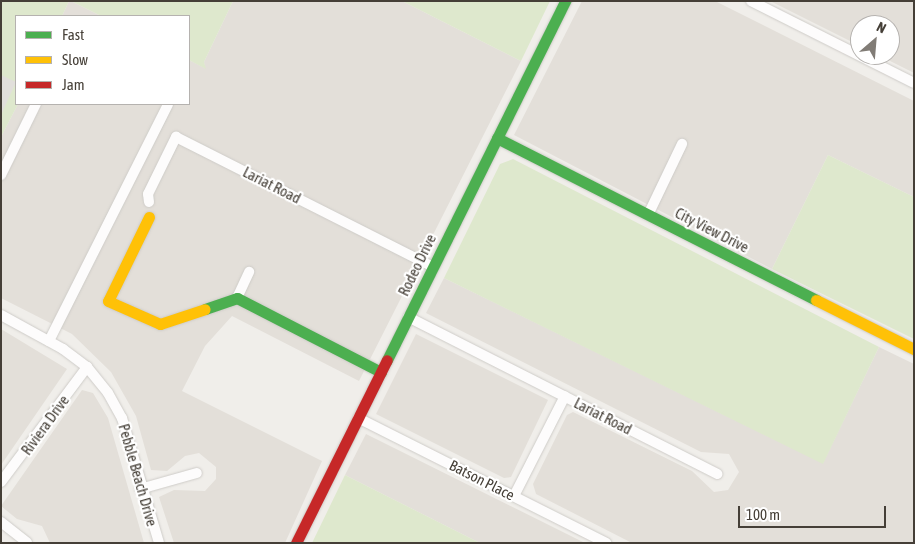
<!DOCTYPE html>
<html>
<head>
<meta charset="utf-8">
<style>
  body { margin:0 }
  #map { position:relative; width:915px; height:544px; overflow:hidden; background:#f0eeea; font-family:"Asap Condensed",sans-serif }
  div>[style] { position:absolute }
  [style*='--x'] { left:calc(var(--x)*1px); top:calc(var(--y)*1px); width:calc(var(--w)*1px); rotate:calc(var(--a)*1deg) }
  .residential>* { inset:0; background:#e3dfd9 }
  .green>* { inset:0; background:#dee8cd }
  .parking>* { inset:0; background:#e1dfdb }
  .roads { filter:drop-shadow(0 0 1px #ceccc8) drop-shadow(0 0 1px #ceccc8) }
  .street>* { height:10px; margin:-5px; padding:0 5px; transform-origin:5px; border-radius:5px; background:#fdfcfc }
  .fast>* { height:11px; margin:-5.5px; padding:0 5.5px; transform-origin:5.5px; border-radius:5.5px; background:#4caf50 }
  .slow>* { height:11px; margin:-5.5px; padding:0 5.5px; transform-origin:5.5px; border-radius:5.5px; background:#ffc107 }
  .jam>* { height:11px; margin:-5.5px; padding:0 5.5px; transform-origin:5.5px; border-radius:5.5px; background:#c62828 }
  span { translate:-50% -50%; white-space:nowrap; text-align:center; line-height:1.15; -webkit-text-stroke:4.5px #fff; paint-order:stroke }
  .street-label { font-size:15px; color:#453f37 }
  .frame { position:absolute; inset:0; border:2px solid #453f37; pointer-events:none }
  .legend { position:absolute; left:15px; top:15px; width:175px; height:90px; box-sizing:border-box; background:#fff; border:1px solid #b5b2af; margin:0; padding:6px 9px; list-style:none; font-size:15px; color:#453f37 }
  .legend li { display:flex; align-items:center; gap:10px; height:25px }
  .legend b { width:25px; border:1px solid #b5b2af }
  .north { position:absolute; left:850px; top:15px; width:50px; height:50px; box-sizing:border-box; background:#fff; border:1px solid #b5b2af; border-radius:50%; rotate:27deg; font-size:14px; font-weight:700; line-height:20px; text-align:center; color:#453f37 }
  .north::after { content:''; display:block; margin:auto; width:18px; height:22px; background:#817c76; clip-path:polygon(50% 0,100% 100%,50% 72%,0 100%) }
  .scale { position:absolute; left:738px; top:506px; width:148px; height:22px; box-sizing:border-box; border:2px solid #453f37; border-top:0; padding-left:6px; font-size:15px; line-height:18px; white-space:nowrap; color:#453f37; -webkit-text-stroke:4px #fff; paint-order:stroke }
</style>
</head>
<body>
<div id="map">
  <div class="residential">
    <i style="clip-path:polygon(69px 1px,71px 1px,101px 16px,62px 16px)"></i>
    <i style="clip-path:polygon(233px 1px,402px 1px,521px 61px,359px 381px,232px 316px,205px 346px,182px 391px,322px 461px,285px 543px,174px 543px,159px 497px,174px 490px,205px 491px,216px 479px,216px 467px,199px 453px,185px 456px,167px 471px,151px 470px,136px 416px,111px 372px,72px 334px,1px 298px,1px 137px,18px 104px,189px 104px,189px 60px,205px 68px,204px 62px)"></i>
    <i style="clip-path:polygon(582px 1px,715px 1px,914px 101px,914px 197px,828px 155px,772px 269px,514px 135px)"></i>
    <i style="clip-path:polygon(770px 1px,914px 1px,914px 73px,878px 55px,890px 55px,890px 25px,860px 25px,860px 46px)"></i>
    <i style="clip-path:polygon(444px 278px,823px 463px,879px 347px,914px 364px,914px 543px,632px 543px,536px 494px,533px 484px,567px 415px,573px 412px,692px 471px,714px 492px,728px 490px,739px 472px,729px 454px,701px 452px,426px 313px)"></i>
    <i style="clip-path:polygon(1px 329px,67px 369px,1px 465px)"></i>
    <i style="clip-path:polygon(416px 334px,548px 400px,511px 477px,504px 478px,376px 414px)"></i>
    <i style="clip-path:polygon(82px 390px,93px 393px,108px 418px,144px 543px,50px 543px,42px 526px,17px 519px,1px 506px)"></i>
    <i style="clip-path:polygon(366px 434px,585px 543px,480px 543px,345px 475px)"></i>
  </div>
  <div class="green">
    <i style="clip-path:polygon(1px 1px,69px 1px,62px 16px,16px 16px,18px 104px,1px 137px)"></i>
    <i style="clip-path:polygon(71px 1px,233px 1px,204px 62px,206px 69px,189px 60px,189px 16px,101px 16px)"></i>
    <i style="clip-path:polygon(402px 1px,550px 1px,521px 61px)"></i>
    <i style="clip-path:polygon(828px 155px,914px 197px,914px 339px,772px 269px)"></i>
    <i style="clip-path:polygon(513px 159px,879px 347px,823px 464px,444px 278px,500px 164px)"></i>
    <i style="clip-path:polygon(345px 475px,480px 543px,312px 543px)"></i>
  </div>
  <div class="parking">
    <i style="clip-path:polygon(1px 75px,16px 82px,1px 115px)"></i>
  </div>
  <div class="roads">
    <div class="street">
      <i style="--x:751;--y:1;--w:182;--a:26.7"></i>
      <i style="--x:1;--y:175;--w:79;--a:-63.8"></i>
      <i style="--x:149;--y:202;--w:8;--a:-97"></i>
      <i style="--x:148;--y:194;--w:64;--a:-63.8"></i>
      <i style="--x:176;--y:137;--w:288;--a:26.8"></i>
      <i style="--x:648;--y:215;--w:79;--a:-64.4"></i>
      <i style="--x:237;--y:298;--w:29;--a:-65"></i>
      <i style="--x:1;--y:315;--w:71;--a:28.7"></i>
      <i style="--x:63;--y:349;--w:30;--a:37"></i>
      <i style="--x:87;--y:367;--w:33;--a:51"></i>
      <i style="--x:108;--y:393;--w:29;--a:61"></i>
      <i style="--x:122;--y:418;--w:130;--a:73.5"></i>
      <i style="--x:408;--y:317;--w:347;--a:26.9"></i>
      <i style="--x:49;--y:341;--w:265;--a:-63.3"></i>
      <i style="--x:358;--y:418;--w:278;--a:26.7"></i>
      <i style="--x:1;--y:482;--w:144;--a:-53.2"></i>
      <i style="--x:140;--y:489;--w:59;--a:-15.7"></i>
      <i style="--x:514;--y:496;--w:112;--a:-63"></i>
      <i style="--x:1;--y:522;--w:33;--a:38"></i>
    </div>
    <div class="fast">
      <i style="--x:497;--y:138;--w:358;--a:26.9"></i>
      <i style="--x:205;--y:309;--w:34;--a:-19"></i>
      <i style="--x:237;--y:298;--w:162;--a:27.2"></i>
      <i style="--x:387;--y:360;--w:401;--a:-63.6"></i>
    </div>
    <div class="slow">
      <i style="--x:149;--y:217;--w:93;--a:116"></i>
      <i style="--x:108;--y:301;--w:57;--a:23.9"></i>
      <i style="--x:160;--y:324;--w:47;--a:-18.4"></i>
      <i style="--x:816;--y:300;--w:110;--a:26.6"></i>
    </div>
    <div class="jam">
      <i style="--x:296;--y:543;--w:204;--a:-63.6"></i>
    </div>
  </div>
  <div class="street-label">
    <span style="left:272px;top:185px;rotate:27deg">Lariat Road</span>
    <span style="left:712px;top:230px;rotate:27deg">City View Drive</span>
    <span style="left:417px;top:265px;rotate:-64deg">Rodeo Drive</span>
    <span style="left:603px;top:416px;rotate:27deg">Lariat Road</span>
    <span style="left:45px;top:425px;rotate:-54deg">Riviera Drive</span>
    <span style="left:138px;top:475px;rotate:74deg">Pebble Beach Drive</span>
    <span style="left:482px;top:480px;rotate:27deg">Batson Place</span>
  </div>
  <div class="frame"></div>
  <ul class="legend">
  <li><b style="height:6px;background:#4caf50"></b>Fast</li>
  <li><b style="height:6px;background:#ffc107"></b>Slow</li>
  <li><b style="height:6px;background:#c62828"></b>Jam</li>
  </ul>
  <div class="north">N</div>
  <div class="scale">100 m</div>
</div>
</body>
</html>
